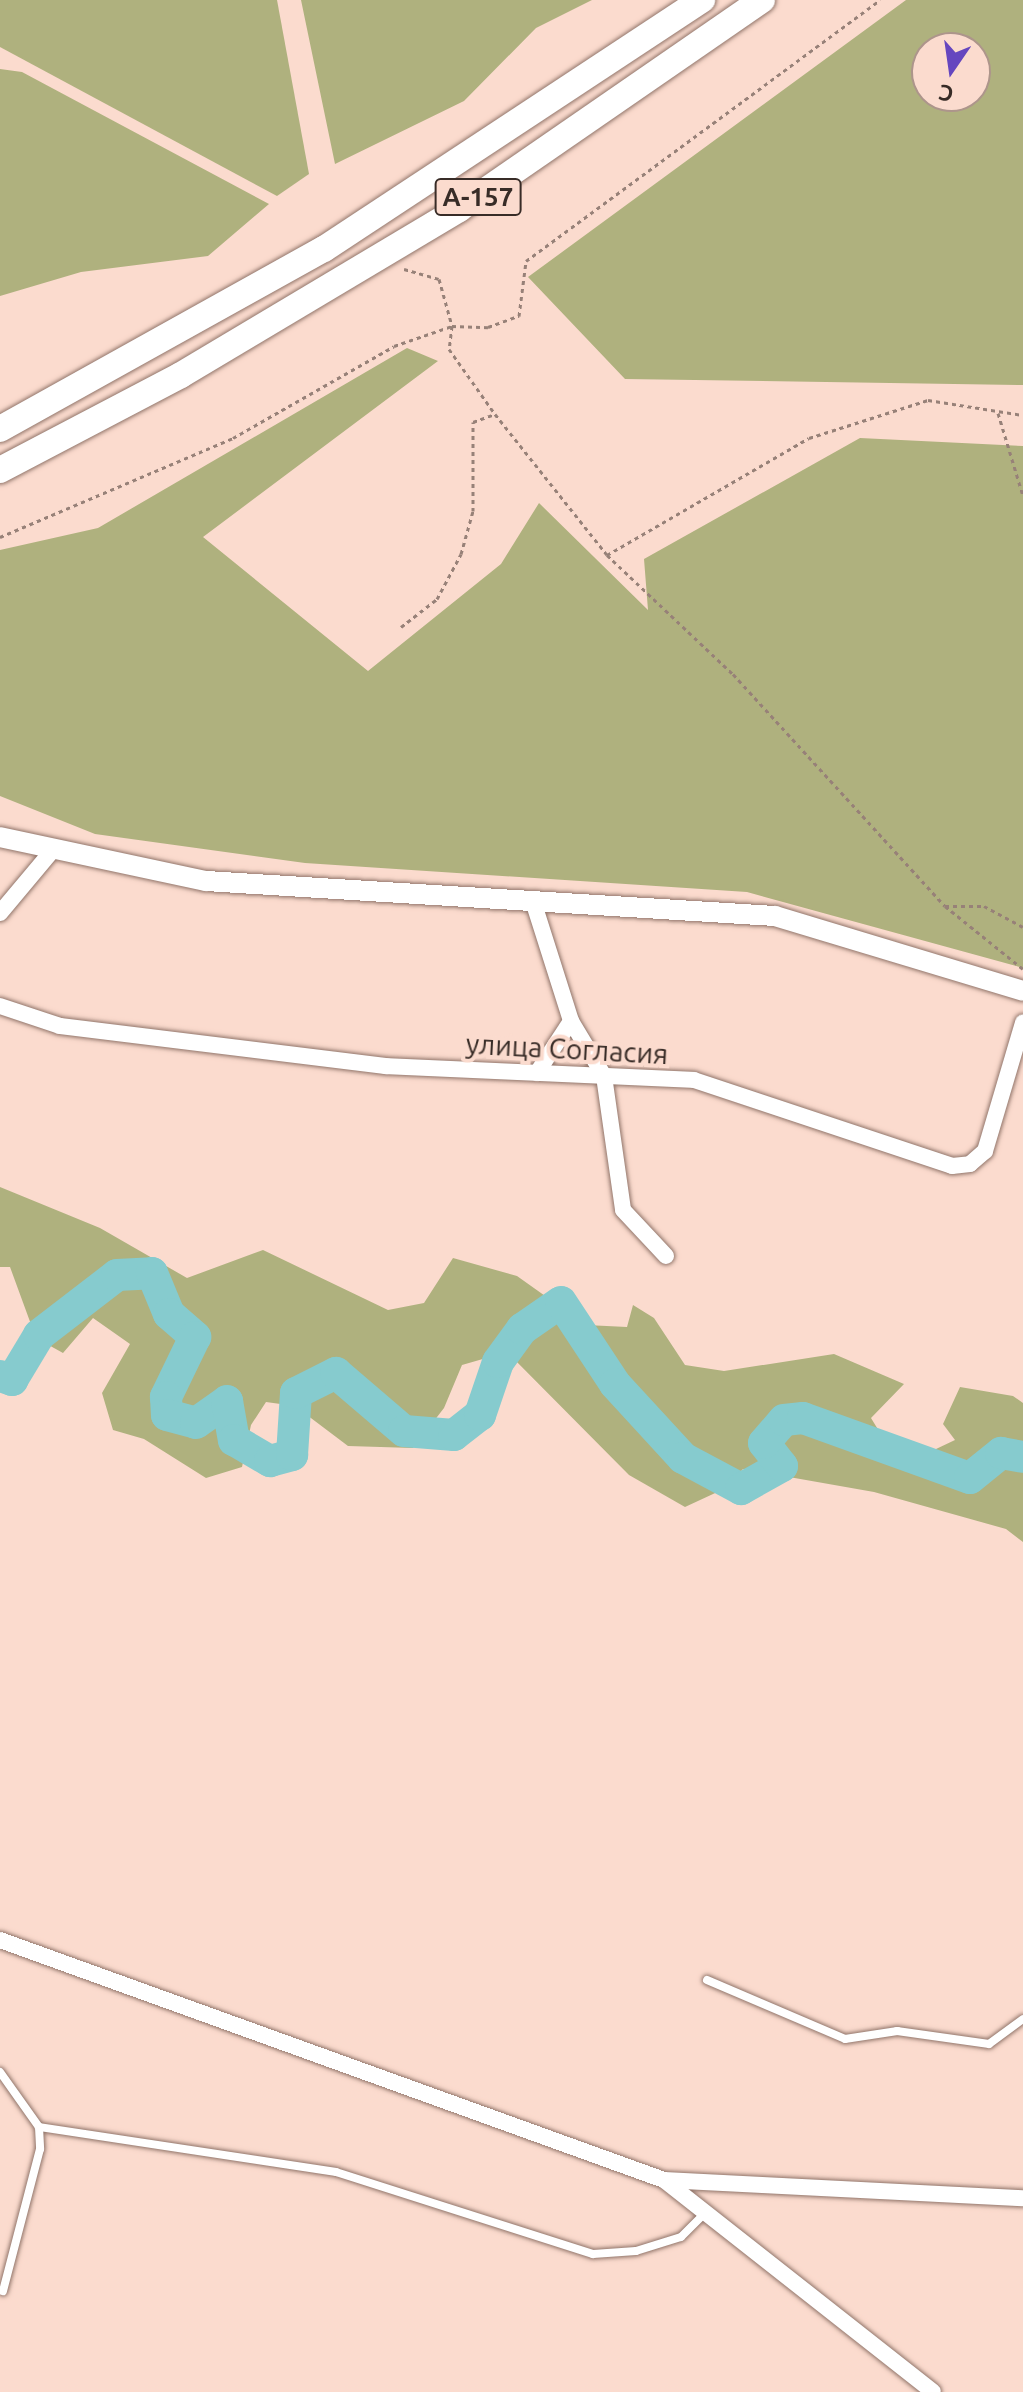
<!DOCTYPE html>
<html>
<head>
<meta charset="utf-8">
<style>
  body { margin:0 }
  #map { position:relative; width:1023px; height:2392px; overflow:hidden; background:#fbdbce; font-family:Ubuntu,sans-serif }
  div>[style] { position:absolute }
  [style*='--x'] { left:calc(var(--x)*1px); top:calc(var(--y)*1px); width:calc(var(--w)*1px); rotate:calc(var(--a)*1deg) }
  .forest>* { inset:0; background:#afb17e }
  .river>* { height:32px; margin:-16px; padding:0 16px; transform-origin:16px; border-radius:16px; background:#86cbce }
  .path>* { height:3px; margin-top:-1.5px; transform-origin:0; background:repeating-linear-gradient(90deg,#978178 0 4px,transparent 0 8px) }
  .roads { filter:drop-shadow(0 0 2px #91756a) drop-shadow(0 0 2px #91756a) }
  .service>* { height:8px; margin:-4px; padding:0 4px; transform-origin:4px; border-radius:4px; background:#fff }
  .minor>* { height:16px; margin:-8px; padding:0 8px; transform-origin:8px; border-radius:8px; background:#fff }
  .tertiary>* { height:20px; margin:-10px; padding:0 10px; transform-origin:10px; border-radius:10px; background:#fff }
  .primary>* { height:26px; margin:-13px; padding:0 13px; transform-origin:13px; border-radius:13px; background:#fff }
  span { translate:-50% -50%; white-space:nowrap; text-align:center; line-height:1.15; -webkit-text-stroke:8px #fbdbce; paint-order:stroke }
  .shield-label span { padding:2px 6px; background:#fbdbce; border:2px solid; border-radius:6px; -webkit-text-stroke-width:0 }
  .shield-label { font-size:26px; color:#382c27; font-weight:700 }
  .street-label { font-size:28px; color:#382c27 }
  .north { position:absolute; left:911px; top:32px; width:80px; height:80px; box-sizing:border-box; background:#fbdbce; border:2px solid #ad958b; border-radius:50%; rotate:193deg; font-size:22px; font-weight:700; line-height:32px; text-align:center; color:#382c27 }
  .north::after { content:''; display:block; margin:auto; width:28px; height:36px; background:#6546bf; clip-path:polygon(50% 0,100% 100%,50% 72%,0 100%) }
</style>
</head>
<body>
<div id="map">
  <div class="forest">
    <i style="clip-path:polygon(0 0,277px 0,309px 174px,277px 196px,0 47px)"></i>
    <i style="clip-path:polygon(301px 0,592px 0,536px 28px,464px 101px,335px 164px)"></i>
    <i style="clip-path:polygon(evenodd,906px 0,1023px 0,1023px 385px,625px 379px,528px 277px,906px 0,927px 48px,975px 48px,975px 96px,927px 96px,927px 48px)"></i>
    <i style="clip-path:polygon(0 69px,22px 72px,269px 204px,208px 256px,81px 272px,0 296px)"></i>
    <i style="clip-path:polygon(407px 348px,438px 361px,203px 537px,368px 671px,501px 564px,539px 503px,648px 610px,644px 559px,860px 438px,1023px 446px,1023px 968px,747px 892px,305px 863px,95px 834px,0 796px,0 550px,98px 528px)"></i>
    <i style="clip-path:polygon(0 1187px,100px 1228px,187px 1278px,263px 1250px,388px 1310px,424px 1303px,453px 1258px,517px 1276px,586px 1325px,627px 1327px,633px 1305px,654px 1318px,685px 1365px,724px 1371px,834px 1354px,904px 1384px,871px 1418px,885px 1441px,917px 1458px,955px 1440px,943px 1424px,960px 1387px,1013px 1396px,1023px 1403px,1023px 1542px,1006px 1529px,874px 1492px,743px 1469px,726px 1488px,685px 1507px,629px 1475px,507px 1352px,462px 1365px,444px 1408px,413px 1448px,348px 1446px,295px 1406px,266px 1402px,251px 1425px,242px 1467px,206px 1478px,144px 1439px,113px 1430px,102px 1393px,130px 1344px,93px 1318px,63px 1353px,36px 1338px,10px 1267px,0 1267px)"></i>
  </div>
  <div class="river">
    <i style="--x:0;--y:1376;--w:13;--a:18"></i>
    <i style="--x:12;--y:1380;--w:52;--a:-59"></i>
    <i style="--x:39;--y:1335;--w:98;--a:-37.6"></i>
    <i style="--x:117;--y:1275;--w:35;--a:-3"></i>
    <i style="--x:152;--y:1273;--w:44;--a:67.5"></i>
    <i style="--x:169;--y:1314;--w:35;--a:41"></i>
    <i style="--x:195;--y:1337;--w:67;--a:115.8"></i>
    <i style="--x:166;--y:1397;--w:18;--a:87"></i>
    <i style="--x:167;--y:1415;--w:30;--a:15"></i>
    <i style="--x:196;--y:1423;--w:38;--a:-35"></i>
    <i style="--x:227;--y:1401;--w:40;--a:80"></i>
    <i style="--x:234;--y:1440;--w:42;--a:30.3"></i>
    <i style="--x:270;--y:1461;--w:23;--a:-15"></i>
    <i style="--x:292;--y:1455;--w:62;--a:-86.3"></i>
    <i style="--x:296;--y:1393;--w:45;--a:-26.6"></i>
    <i style="--x:336;--y:1373;--w:89;--a:40.5"></i>
    <i style="--x:404;--y:1431;--w:50;--a:4.6"></i>
    <i style="--x:454;--y:1435;--w:33;--a:-38"></i>
    <i style="--x:480;--y:1415;--w:56;--a:-71.2"></i>
    <i style="--x:498;--y:1362;--w:41;--a:-54"></i>
    <i style="--x:522;--y:1329;--w:47;--a:-34.7"></i>
    <i style="--x:561;--y:1302;--w:98;--a:56.6"></i>
    <i style="--x:615;--y:1384;--w:100;--a:47.4"></i>
    <i style="--x:683;--y:1458;--w:66;--a:28.1"></i>
    <i style="--x:741;--y:1489;--w:47;--a:-29.3"></i>
    <i style="--x:782;--y:1466;--w:29;--a:-128"></i>
    <i style="--x:764;--y:1443;--w:30;--a:-49"></i>
    <i style="--x:784;--y:1420;--w:19;--a:-6"></i>
    <i style="--x:803;--y:1418;--w:177;--a:19.8"></i>
    <i style="--x:970;--y:1478;--w:40;--a:-39"></i>
    <i style="--x:1001;--y:1453;--w:22;--a:10"></i>
  </div>
  <div class="path">
    <i style="--x:404;--y:269;--w:36;--a:16"></i>
    <i style="--x:439;--y:279;--w:49;--a:74.5"></i>
    <i style="--x:452;--y:326;--w:23;--a:97"></i>
    <i style="--x:449;--y:349;--w:80;--a:54.7"></i>
    <i style="--x:998;--y:413;--w:87;--a:73.2"></i>
    <i style="--x:0;--y:537;--w:253;--a:-23"></i>
    <i style="--x:233;--y:438;--w:185;--a:-29.7"></i>
    <i style="--x:394;--y:346;--w:61;--a:-19"></i>
    <i style="--x:452;--y:326;--w:36;--a:2"></i>
    <i style="--x:488;--y:327;--w:33;--a:-20"></i>
    <i style="--x:519;--y:316;--w:55;--a:-82.7"></i>
    <i style="--x:526;--y:261;--w:440;--a:-36.4"></i>
    <i style="--x:607;--y:555;--w:173;--a:43.4"></i>
    <i style="--x:733;--y:674;--w:314;--a:47.6"></i>
    <i style="--x:945;--y:906;--w:100;--a:38.9"></i>
    <i style="--x:401;--y:627;--w:46;--a:-37.9"></i>
    <i style="--x:437;--y:599;--w:51;--a:-61.9"></i>
    <i style="--x:461;--y:554;--w:45;--a:-74.4"></i>
    <i style="--x:473;--y:511;--w:89;--a:-90"></i>
    <i style="--x:473;--y:422;--w:23;--a:-20"></i>
    <i style="--x:495;--y:414;--w:180;--a:51.5"></i>
    <i style="--x:607;--y:555;--w:233;--a:-30.1"></i>
    <i style="--x:809;--y:438;--w:125;--a:-17.7"></i>
    <i style="--x:928;--y:400;--w:96;--a:9"></i>
    <i style="--x:945;--y:906;--w:39;--a:0"></i>
    <i style="--x:984;--y:906;--w:44;--a:28.3"></i>
  </div>
  <div class="roads">
    <div class="service">
      <i style="--x:707;--y:1980;--w:150;--a:23.1"></i>
      <i style="--x:845;--y:2039;--w:53;--a:-8.7"></i>
      <i style="--x:897;--y:2031;--w:93;--a:8"></i>
      <i style="--x:989;--y:2044;--w:42;--a:-36.3"></i>
      <i style="--x:0;--y:2072;--w:67;--a:54.7"></i>
      <i style="--x:39;--y:2127;--w:22;--a:87"></i>
      <i style="--x:40;--y:2149;--w:147;--a:104.6"></i>
      <i style="--x:39;--y:2127;--w:300;--a:8.6"></i>
      <i style="--x:336;--y:2172;--w:270;--a:17.7"></i>
      <i style="--x:593;--y:2254;--w:43;--a:-4"></i>
      <i style="--x:636;--y:2251;--w:47;--a:-17.3"></i>
      <i style="--x:681;--y:2237;--w:34;--a:-45"></i>
    </div>
    <div class="minor">
      <i style="--x:533;--y:901;--w:126;--a:72.4"></i>
      <i style="--x:571;--y:1021;--w:64;--a:59"></i>
      <i style="--x:604;--y:1076;--w:135;--a:81.9"></i>
      <i style="--x:623;--y:1210;--w:63;--a:46.9"></i>
      <i style="--x:0;--y:913;--w:81;--a:-50"></i>
      <i style="--x:0;--y:1006;--w:63;--a:18.4"></i>
      <i style="--x:60;--y:1026;--w:328;--a:7"></i>
      <i style="--x:386;--y:1066;--w:308;--a:2.6"></i>
      <i style="--x:694;--y:1080;--w:272;--a:18.4"></i>
      <i style="--x:952;--y:1166;--w:18;--a:-6"></i>
      <i style="--x:970;--y:1164;--w:20;--a:-41"></i>
      <i style="--x:985;--y:1151;--w:134;--a:-73.5"></i>
      <i style="--x:537;--y:1073;--w:62;--a:-56.8"></i>
      <i style="--x:0;--y:1940;--w:706;--a:19.87"></i>
      <i style="--x:664;--y:2180;--w:342;--a:38.2"></i>
      <i style="--x:664;--y:2180;--w:359;--a:2.9"></i>
    </div>
    <div class="tertiary">
      <i style="--x:0;--y:837;--w:211;--a:12.1"></i>
      <i style="--x:206;--y:881;--w:570;--a:3.52"></i>
      <i style="--x:775;--y:916;--w:259;--a:16.8"></i>
    </div>
    <div class="primary">
      <i style="--x:0;--y:429;--w:371;--a:-29.1"></i>
      <i style="--x:324;--y:249;--w:453;--a:-33.4"></i>
      <i style="--x:0;--y:470;--w:204;--a:-27.7"></i>
      <i style="--x:181;--y:375;--w:324;--a:-30.8"></i>
      <i style="--x:459;--y:209;--w:368;--a:-34.6"></i>
    </div>
  </div>
  <div class="shield-label">
    <span style="left:478px;top:197px">А-157</span>
  </div>
  <div class="street-label">
    <span style="left:567px;top:1049px;rotate:3deg">улица Согласия</span>
  </div>
  <div class="north">С</div>
</div>
</body>
</html>
